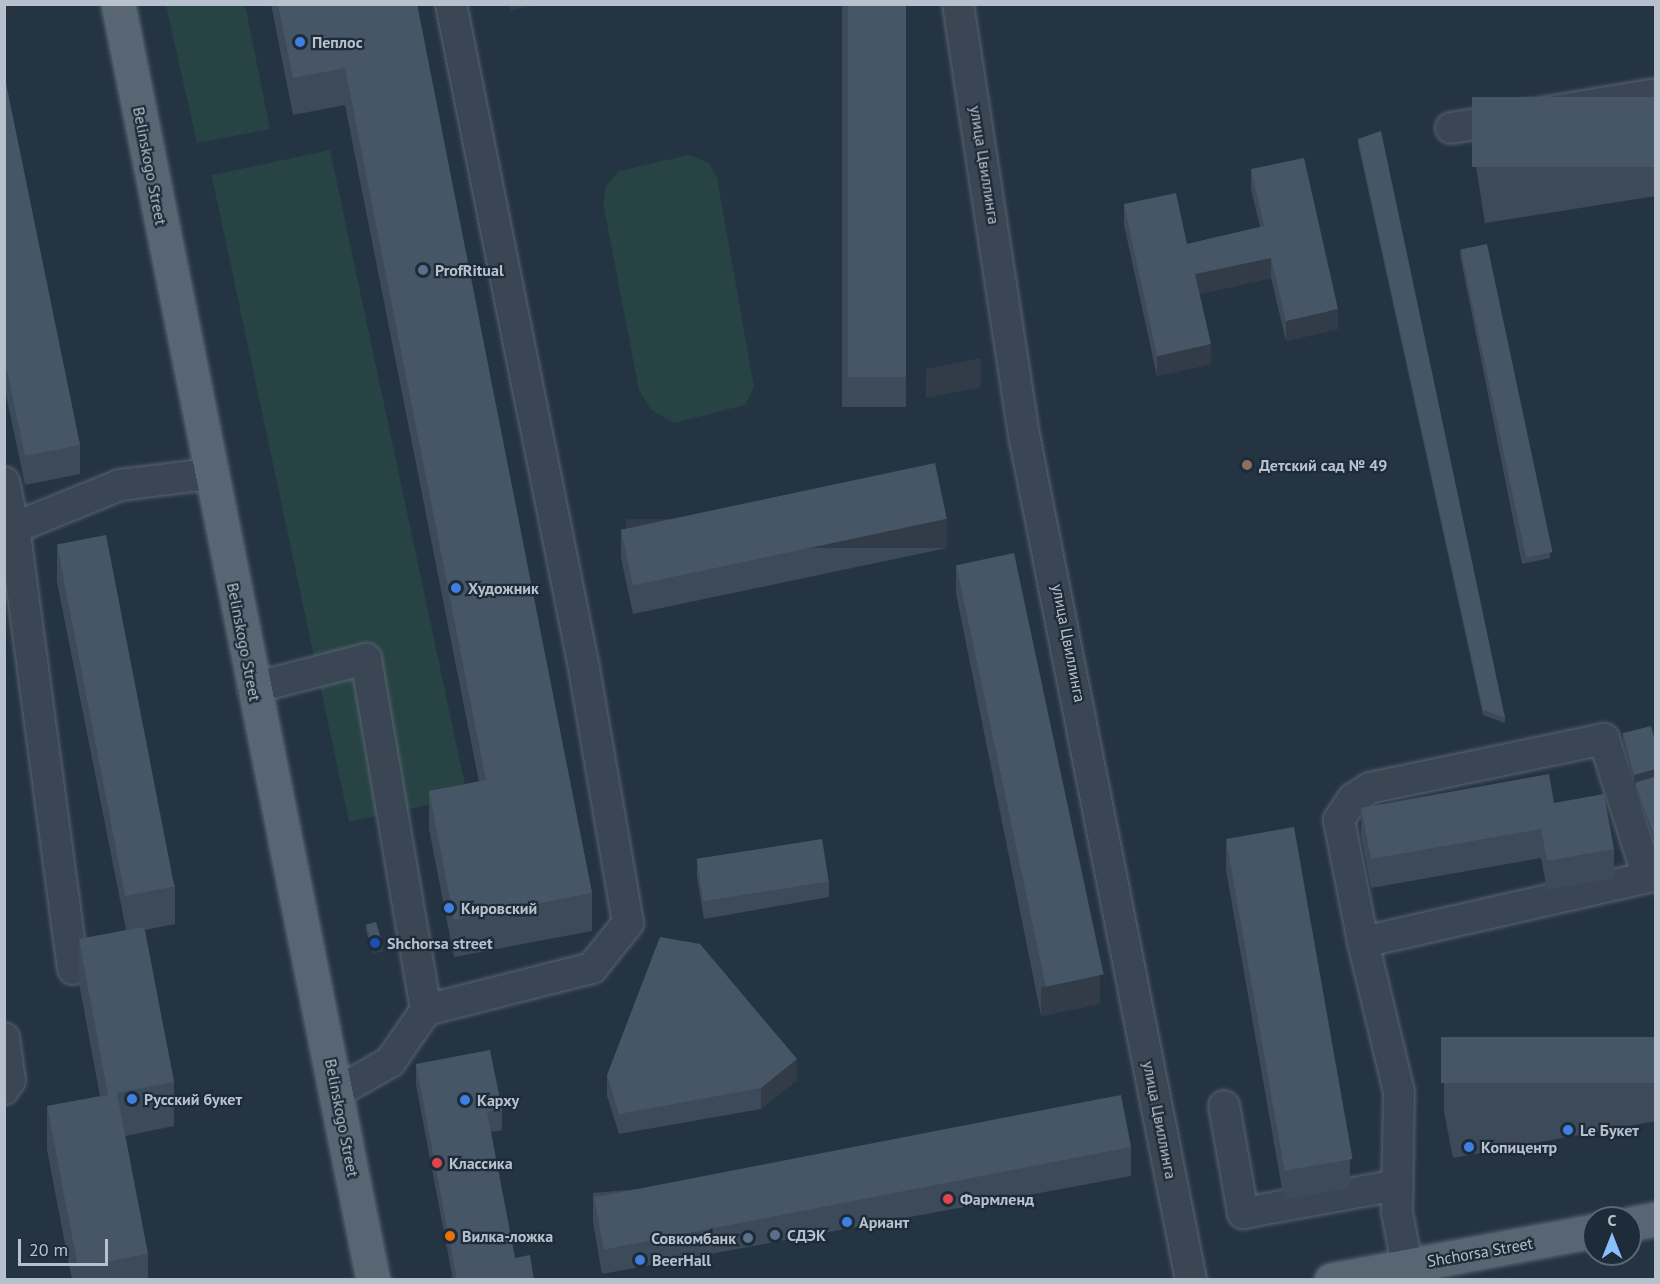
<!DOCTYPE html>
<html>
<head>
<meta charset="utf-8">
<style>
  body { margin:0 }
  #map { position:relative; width:1660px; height:1284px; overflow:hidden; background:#253443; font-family:"PT Sans",sans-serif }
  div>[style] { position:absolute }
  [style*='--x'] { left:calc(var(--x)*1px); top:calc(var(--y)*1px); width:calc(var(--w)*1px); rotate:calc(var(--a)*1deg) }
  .green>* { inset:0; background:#274344; transform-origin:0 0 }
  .roads { filter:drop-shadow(0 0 2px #586470) drop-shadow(0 0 2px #586470) }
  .minor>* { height:30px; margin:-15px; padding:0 15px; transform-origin:15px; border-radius:15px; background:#3a4653 }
  .major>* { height:33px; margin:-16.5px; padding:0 16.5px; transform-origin:16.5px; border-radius:16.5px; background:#586573 }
  .wall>* { inset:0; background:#3c4a59; transform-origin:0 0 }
  .shaded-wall>* { inset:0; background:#313c48; transform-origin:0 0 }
  .building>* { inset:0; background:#465667; transform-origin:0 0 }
  .dots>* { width:16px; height:16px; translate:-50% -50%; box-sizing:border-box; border:3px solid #1e2b38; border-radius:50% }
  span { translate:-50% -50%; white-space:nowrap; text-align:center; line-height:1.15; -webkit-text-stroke:4.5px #1e2b38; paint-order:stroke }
  .poi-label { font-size:16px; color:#b7c1cd; font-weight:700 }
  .left { translate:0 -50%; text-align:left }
  .right { translate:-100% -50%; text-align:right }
  .street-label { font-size:16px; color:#b7c1cd }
  .frame { position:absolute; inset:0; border:6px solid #b7c1cd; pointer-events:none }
  .north { position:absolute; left:1582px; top:1206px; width:60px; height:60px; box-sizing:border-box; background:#1e2b38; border:2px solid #5b6774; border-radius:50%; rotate:0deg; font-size:16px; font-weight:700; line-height:24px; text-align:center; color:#b7c1cd }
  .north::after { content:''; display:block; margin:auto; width:21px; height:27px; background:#8bbefd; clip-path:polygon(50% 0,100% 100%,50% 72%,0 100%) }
  .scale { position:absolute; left:18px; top:1239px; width:90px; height:27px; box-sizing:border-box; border:3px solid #b7c1cd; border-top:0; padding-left:8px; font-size:18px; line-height:21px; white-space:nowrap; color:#b7c1cd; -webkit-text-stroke:4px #1e2b38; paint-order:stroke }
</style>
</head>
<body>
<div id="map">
  <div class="green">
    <i style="clip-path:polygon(166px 5px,245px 5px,270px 129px,197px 143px)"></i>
    <i style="left:330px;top:150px;width:661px;height:121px;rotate:78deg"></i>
    <i style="clip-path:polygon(689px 155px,709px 163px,717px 178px,754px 387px,745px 405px,674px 423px,651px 410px,639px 390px,603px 203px,606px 186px,619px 171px)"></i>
  </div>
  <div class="roads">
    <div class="minor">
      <i style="--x:958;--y:4;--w:441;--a:81.3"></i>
      <i style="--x:1025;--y:440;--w:856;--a:78.82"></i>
      <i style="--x:1451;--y:128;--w:208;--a:-9.4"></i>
      <i style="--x:4;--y:482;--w:47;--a:77.7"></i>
      <i style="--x:14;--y:528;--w:17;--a:97"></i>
      <i style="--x:253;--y:688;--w:117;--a:-14.4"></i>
      <i style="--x:366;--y:659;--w:356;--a:80.3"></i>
      <i style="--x:1363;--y:942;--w:292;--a:-12.8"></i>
      <i style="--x:1648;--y:877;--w:145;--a:-107.7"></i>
      <i style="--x:1604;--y:739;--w:239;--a:168.2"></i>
      <i style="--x:1370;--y:788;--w:20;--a:147"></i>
      <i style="--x:1353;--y:799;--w:25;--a:124"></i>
      <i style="--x:1339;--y:820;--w:124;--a:78.9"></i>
      <i style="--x:1363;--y:942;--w:154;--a:76.5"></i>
      <i style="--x:1399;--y:1092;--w:120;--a:91"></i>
      <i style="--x:1397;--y:1212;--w:54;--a:79.3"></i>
      <i style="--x:73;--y:969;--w:445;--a:-97.6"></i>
      <i style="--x:14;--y:528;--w:114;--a:-22.1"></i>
      <i style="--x:120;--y:485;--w:91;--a:-7"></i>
      <i style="--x:4;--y:1038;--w:42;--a:81.9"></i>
      <i style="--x:10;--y:1080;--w:11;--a:124"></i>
      <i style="--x:337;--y:1092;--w:61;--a:-29.5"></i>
      <i style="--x:390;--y:1062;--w:63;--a:-55.3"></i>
      <i style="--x:426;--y:1010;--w:171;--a:-14.2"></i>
      <i style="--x:592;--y:968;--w:58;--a:-51.3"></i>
      <i style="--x:628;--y:923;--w:259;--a:-99.8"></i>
      <i style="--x:584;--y:668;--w:677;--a:-101.33"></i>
      <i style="--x:1224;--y:1106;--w:109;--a:79.9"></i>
      <i style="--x:1243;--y:1213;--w:157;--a:-10.3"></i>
    </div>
    <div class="major">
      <i style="--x:118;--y:4;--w:1301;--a:78.7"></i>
      <i style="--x:1630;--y:1224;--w:26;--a:-11"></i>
      <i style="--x:1331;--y:1280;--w:268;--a:-10.6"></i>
    </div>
  </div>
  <div class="wall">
    <i style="clip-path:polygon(271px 4px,417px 4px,592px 893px,592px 931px,454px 957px,429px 829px,429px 791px,479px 782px,345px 105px,293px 115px)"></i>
    <i style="left:842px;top:4px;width:64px;height:403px"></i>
    <i style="clip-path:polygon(4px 74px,80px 445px,80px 474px,25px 485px,4px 385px)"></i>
    <i style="clip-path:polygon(1656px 97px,1656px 196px,1485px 223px,1474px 154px,1474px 125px)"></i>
    <i style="clip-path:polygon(1358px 139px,1505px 718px,1505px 723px,1483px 715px,1358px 144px)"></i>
    <i style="clip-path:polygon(1251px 169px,1338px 329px,1286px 341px,1271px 278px,1199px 294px,1211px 364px,1157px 376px,1124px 225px,1124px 204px,1187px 244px,1260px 227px,1251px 190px)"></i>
    <i style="clip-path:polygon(1460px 249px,1550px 553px,1550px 558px,1522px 564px,1460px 255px)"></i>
    <i style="clip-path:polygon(621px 529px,947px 548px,633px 614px,621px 558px)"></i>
    <i style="clip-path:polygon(57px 544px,175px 886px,175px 924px,145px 930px,174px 1082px,174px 1126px,125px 1136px,148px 1254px,148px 1280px,72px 1280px,47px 1150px,47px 1106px,100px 1096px,79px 983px,79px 939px,126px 930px,57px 582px)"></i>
    <i style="clip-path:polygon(956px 564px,1100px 1004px,1041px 1016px,956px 593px)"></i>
    <i style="clip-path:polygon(1623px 733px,1656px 744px,1656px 846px,1635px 788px,1635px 785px,1634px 786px,1623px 744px)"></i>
    <i style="clip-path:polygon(1554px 803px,1614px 849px,1614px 878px,1547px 890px,1541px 858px,1371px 888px,1361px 836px,1361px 808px)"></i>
    <i style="clip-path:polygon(1226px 841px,1350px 1159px,1350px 1188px,1284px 1200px,1226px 870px)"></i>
    <i style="clip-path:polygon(697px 861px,829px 881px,829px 897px,704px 919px,697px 877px)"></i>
    <i style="clip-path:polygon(366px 924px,383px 951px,373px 954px,366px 930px)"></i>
    <i style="clip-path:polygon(1656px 1037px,1656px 1121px,1453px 1158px,1444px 1112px,1444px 1075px)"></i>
    <i style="clip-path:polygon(416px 1064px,502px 1109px,502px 1130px,491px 1132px,515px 1258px,534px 1280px,453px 1280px,416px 1085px)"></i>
    <i style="clip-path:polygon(607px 1075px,797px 1080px,761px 1109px,619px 1134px,607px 1096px)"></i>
    <i style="clip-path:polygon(1131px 1147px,1131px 1176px,602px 1274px,593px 1222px,593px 1193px)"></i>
  </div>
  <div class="shaded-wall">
    <i style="clip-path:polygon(510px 4px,539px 4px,510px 11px)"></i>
    <i style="clip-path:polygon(1271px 258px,1271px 278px,1195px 295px,1195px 274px)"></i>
    <i style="clip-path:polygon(1338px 309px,1338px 329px,1286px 341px,1286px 321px)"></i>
    <i style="clip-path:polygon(1211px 344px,1211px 364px,1157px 376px,1157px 356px)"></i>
    <i style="clip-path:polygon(981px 358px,981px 387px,926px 398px,926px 369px)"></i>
    <i style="left:947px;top:519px;width:29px;height:321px;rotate:90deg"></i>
    <i style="clip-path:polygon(1656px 769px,1656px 780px,1635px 783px,1635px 785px,1634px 786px,1634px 775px)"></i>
    <i style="clip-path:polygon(383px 946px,383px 951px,373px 954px,373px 948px)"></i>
    <i style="clip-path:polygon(1100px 975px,1100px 1004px,1041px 1016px,1041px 987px)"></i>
    <i style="clip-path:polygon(797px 1059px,797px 1080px,761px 1109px,761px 1088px)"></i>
  </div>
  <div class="building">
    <i style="clip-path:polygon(278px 4px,417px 4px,592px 893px,454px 920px,429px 791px,486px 780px,345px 68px,293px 78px)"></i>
    <i style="left:848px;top:4px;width:58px;height:373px"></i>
    <i style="clip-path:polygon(4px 74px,80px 445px,25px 456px,4px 356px)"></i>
    <i style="left:1656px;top:97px;width:70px;height:184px;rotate:90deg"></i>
    <i style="clip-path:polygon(1381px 131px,1505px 718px,1483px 710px,1358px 139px)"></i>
    <i style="clip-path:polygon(1304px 158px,1338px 309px,1286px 321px,1271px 258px,1195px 274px,1211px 344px,1157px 356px,1124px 204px,1176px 193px,1187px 244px,1264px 226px,1251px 169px)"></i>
    <i style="left:1487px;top:244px;width:315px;height:27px;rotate:78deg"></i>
    <i style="left:935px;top:463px;width:57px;height:321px;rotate:78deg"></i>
    <i style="left:106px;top:535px;width:358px;height:50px;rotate:79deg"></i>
    <i style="left:1014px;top:553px;width:431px;height:59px;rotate:78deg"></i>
    <i style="clip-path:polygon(1651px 726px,1656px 744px,1656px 769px,1634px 775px,1623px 733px)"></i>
    <i style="clip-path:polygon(1549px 774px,1554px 803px,1604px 794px,1614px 849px,1547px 861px,1541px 829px,1371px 859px,1361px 808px)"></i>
    <i style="clip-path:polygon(1656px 776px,1656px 841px,1635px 783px)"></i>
    <i style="left:1294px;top:827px;width:337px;height:69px;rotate:80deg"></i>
    <i style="left:822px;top:839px;width:43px;height:127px;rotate:81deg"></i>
    <i style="left:376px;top:922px;width:25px;height:10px;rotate:74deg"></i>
    <i style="clip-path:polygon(144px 927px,174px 1082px,117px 1093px,148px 1254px,78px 1267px,47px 1106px,108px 1095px,79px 939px)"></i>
    <i style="clip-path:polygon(660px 937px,700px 944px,797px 1059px,761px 1088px,619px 1114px,607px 1075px)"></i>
    <i style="left:1656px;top:1037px;width:46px;height:215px;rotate:90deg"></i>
    <i style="clip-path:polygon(490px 1050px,502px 1109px,487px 1112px,515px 1258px,530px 1255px,534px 1280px,457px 1280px,416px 1064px)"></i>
    <i style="left:1121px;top:1095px;width:53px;height:537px;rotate:79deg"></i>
  </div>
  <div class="dots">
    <i style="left:300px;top:42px;background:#3f7fe0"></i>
    <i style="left:423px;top:270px;background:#5c6f8a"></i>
    <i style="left:1247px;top:465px;background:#8d6e63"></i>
    <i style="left:456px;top:588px;background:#3f7fe0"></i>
    <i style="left:449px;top:908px;background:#3f7fe0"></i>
    <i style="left:375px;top:943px;background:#1a4fb4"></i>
    <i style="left:132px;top:1099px;background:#3f7fe0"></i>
    <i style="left:465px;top:1100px;background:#3f7fe0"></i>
    <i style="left:1568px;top:1130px;background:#3f7fe0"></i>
    <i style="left:1469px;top:1147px;background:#3f7fe0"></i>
    <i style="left:437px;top:1163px;background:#e0444e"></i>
    <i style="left:948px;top:1199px;background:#e0444e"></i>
    <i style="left:847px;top:1222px;background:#3f7fe0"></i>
    <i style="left:775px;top:1235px;background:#5c6f8a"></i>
    <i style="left:450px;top:1236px;background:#e8710a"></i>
    <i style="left:748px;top:1238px;background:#5c6f8a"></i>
    <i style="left:640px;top:1260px;background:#3f7fe0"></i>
  </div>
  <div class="poi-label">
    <span class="left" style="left:312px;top:42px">Пеплос</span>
    <span class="left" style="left:435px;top:270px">ProfRitual</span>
    <span class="left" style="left:1259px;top:465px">Детский сад № 49</span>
    <span class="left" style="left:468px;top:588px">Художник</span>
    <span class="left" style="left:461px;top:908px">Кировский</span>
    <span class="left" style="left:387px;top:943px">Shchorsa street</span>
    <span class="left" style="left:144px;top:1099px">Русский букет</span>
    <span class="left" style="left:477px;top:1100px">Карху</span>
    <span class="left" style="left:1580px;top:1130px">Le Букет</span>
    <span class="left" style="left:1481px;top:1147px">Копицентр</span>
    <span class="left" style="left:449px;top:1163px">Классика</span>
    <span class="left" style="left:960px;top:1199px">Фармленд</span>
    <span class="left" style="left:859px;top:1222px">Ариант</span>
    <span class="left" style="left:787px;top:1235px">СДЭК</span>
    <span class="left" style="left:462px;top:1236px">Вилка-ложка</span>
    <span class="right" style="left:736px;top:1238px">Совкомбанк</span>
    <span class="left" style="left:652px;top:1260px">BeerHall</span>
  </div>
  <div class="street-label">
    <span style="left:985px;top:165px;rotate:81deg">улица Цвиллинга</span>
    <span style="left:150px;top:166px;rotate:79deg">Belinskogo Street</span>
    <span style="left:244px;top:642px;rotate:79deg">Belinskogo Street</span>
    <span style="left:1069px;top:643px;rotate:79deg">улица Цвиллинга</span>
    <span style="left:342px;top:1118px;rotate:79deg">Belinskogo Street</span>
    <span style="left:1160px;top:1120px;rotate:79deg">улица Цвиллинга</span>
    <span style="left:1480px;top:1252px;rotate:-10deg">Shchorsa Street</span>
  </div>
  <div class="frame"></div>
  <div class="north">С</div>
  <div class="scale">20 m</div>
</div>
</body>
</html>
